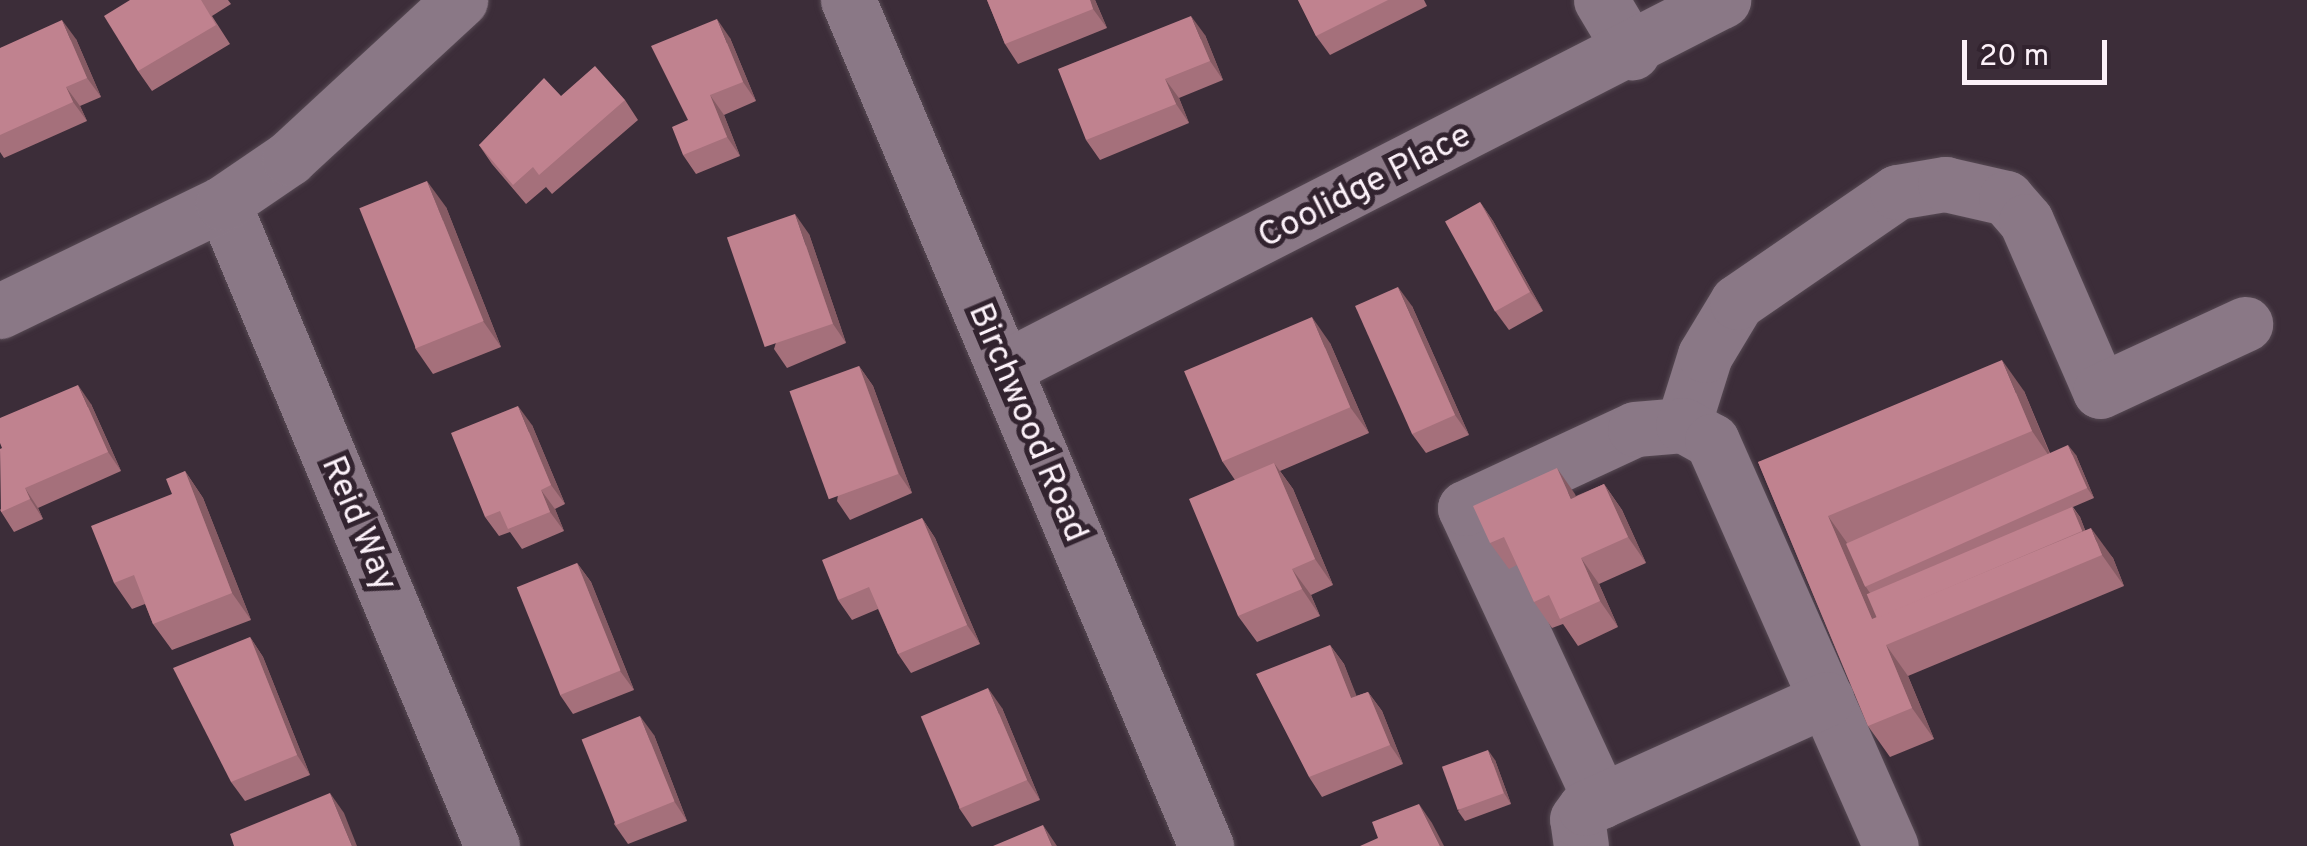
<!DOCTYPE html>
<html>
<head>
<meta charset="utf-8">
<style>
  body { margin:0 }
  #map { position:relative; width:2307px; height:846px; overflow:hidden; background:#3c2d39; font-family:Overpass,sans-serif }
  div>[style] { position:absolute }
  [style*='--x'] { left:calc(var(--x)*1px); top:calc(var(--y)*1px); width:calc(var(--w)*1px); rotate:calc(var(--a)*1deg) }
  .roads { filter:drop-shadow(0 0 2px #574a54) drop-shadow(0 0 2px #574a54) }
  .minor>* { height:55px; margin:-27.5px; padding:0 27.5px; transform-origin:27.5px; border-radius:27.5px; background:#8a7886 }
  .wall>* { inset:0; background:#a5707b }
  .shaded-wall>* { inset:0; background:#865b64 }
  .building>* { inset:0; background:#c0828f; transform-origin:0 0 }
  span { translate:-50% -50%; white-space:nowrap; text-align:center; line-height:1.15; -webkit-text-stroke:10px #32232f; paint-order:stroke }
  .street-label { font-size:35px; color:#fcf1f9 }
  .scale { position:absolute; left:1962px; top:40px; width:145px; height:45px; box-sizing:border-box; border:5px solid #fcf1f9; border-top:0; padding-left:12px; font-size:30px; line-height:35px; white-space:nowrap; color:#fcf1f9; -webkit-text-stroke:8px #32232f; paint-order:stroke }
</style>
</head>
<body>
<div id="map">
  <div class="roads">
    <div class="minor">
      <i style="--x:848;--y:0;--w:919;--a:67.06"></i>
      <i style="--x:1601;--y:0;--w:61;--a:59.2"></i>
      <i style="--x:223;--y:203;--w:697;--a:67.3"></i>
      <i style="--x:0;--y:311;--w:248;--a:-25.8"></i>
      <i style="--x:223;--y:203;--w:80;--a:-34.3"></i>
      <i style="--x:289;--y:158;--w:233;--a:-42.7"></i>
      <i style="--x:1004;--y:368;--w:808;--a:-27.1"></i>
      <i style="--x:1683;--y:425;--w:73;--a:-72.6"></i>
      <i style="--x:1705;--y:355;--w:62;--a:-58.9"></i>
      <i style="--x:1737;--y:302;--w:194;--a:-34.5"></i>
      <i style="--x:1897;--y:192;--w:49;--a:-9.5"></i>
      <i style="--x:1945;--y:184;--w:63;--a:12.9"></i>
      <i style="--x:2006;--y:198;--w:30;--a:49"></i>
      <i style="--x:2026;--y:221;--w:185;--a:66.5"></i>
      <i style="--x:2100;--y:391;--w:160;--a:-24.8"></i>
      <i style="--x:1601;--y:801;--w:323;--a:-114.9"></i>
      <i style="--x:1465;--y:508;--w:187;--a:-24.9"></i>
      <i style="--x:1635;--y:429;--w:48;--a:-4.8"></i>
      <i style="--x:1683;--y:425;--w:33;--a:29"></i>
      <i style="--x:1712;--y:441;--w:443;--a:66.2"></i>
      <i style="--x:1581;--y:846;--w:27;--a:-98"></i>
      <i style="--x:1577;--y:819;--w:14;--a:-54"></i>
      <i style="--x:1585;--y:808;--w:265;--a:-24.3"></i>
    </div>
  </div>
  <div class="wall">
    <i style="clip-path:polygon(130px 0,228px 0,231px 4px,212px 16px,230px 44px,152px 91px,138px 71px)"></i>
    <i style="clip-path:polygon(987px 0,1095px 0,1107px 28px,1018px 64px,1005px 44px)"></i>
    <i style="clip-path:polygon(1298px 0,1424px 0,1427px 6px,1330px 55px,1316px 36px)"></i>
    <i style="clip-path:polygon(1205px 35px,1223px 80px,1179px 98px,1189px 123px,1100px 160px,1086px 140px)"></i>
    <i style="clip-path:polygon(730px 38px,756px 101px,724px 115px,740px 156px,696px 174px,683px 155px,688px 120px)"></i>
    <i style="clip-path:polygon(76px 39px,101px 97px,80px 106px,87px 121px,4px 158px,0 152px,0 48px)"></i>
    <i style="clip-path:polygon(561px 96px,625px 100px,638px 120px,552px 194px,546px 187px,526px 204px,492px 164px,479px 145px)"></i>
    <i style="clip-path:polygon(1480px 202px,1493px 221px,1543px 311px,1509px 330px,1495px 311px)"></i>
    <i style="clip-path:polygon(446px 207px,501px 347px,433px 374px,415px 348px)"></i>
    <i style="clip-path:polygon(809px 234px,846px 343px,787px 368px,774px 349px)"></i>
    <i style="clip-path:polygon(1412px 306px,1469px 435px,1426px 453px,1412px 434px)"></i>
    <i style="clip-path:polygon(1330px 343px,1369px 433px,1280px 471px,1293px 489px,1333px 585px,1311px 595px,1320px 616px,1257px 642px,1238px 616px,1235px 480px,1222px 461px)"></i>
    <i style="clip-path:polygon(859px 366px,873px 386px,912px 493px,850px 520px,837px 501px)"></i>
    <i style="clip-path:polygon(2024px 391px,2050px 453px,2076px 455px,2094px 498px,2073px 507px,2080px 517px,2085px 530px,2113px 558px,2124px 586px,1908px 676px,1934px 739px,1890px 757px,1868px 726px,1758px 462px)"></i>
    <i style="clip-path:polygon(91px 404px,121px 471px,38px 508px,43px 519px,14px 532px,0 510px)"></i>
    <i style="clip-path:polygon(532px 425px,565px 504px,555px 509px,564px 531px,522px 549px,510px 532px,499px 536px,485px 517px)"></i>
    <i style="clip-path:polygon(185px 471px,203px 498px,251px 620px,172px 650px,153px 624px,145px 604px,132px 609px,114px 583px,172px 494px)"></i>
    <i style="clip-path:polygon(1604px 484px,1622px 510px,1646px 563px,1599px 584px,1618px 627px,1578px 646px,1563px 624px,1552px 628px,1534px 602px,1517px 565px,1509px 569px,1490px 543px,1576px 496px)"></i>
    <i style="clip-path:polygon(922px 518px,935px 538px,980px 644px,911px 673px,898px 654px,878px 609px,852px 620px,838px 600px)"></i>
    <i style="clip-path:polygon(577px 563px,591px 582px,634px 690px,573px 714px,560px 695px)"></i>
    <i style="clip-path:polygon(250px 637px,263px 657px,310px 775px,245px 801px,231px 782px)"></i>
    <i style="clip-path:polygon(1330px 645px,1344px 664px,1356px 696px,1368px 692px,1382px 711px,1403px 764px,1322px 797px,1309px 777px)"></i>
    <i style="clip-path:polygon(1002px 708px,1040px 800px,972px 827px,959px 808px)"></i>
    <i style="clip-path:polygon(654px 735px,687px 821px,628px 844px,614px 824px)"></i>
    <i style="clip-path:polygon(1495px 760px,1511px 804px,1465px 821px,1458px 811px)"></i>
  </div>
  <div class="shaded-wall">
    <i style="clip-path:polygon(1090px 0,1095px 0,1107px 28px,1093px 9px)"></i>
    <i style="clip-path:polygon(1191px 16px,1205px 35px,1223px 80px,1210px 61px)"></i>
    <i style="clip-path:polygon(717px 19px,730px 38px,756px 101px,743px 82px)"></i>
    <i style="clip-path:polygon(62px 20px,76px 39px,101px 97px,87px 78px)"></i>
    <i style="clip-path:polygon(1165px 79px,1179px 98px,1189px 123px,1176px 104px)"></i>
    <i style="clip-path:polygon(66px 87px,80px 106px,87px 121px,73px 102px)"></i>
    <i style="clip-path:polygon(710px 95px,724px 115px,740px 156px,727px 137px)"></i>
    <i style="clip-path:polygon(427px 181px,446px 207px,501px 347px,483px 321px)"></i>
    <i style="clip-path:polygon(1480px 202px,1493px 221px,1543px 311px,1530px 292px)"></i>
    <i style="clip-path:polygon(795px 214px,809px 234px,846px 343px,833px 324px)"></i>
    <i style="clip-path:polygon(1398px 287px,1412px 306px,1469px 435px,1455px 415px)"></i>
    <i style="clip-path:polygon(1312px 317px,1330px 343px,1369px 433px,1350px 407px)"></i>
    <i style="clip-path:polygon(2002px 360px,2024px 391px,2053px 462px,2032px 431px)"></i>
    <i style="clip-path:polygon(859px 366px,873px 386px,912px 493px,899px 474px)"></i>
    <i style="clip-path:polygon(78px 385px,91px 404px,121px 471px,108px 452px)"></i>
    <i style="clip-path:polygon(518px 406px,532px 425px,565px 504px,551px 485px)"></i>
    <i style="clip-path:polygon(2068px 445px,2076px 455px,2094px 498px,2087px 488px)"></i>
    <i style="clip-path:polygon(1274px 463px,1293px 489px,1333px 585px,1315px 559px)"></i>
    <i style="clip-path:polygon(1557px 468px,1575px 494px,1589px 525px,1571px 499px)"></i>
    <i style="clip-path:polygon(185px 471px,203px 498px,251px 620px,232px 593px)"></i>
    <i style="clip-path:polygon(1604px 484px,1622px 510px,1646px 563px,1628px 537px)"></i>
    <i style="clip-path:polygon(25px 488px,38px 508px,43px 519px,30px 499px)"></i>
    <i style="clip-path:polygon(541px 490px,555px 509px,564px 531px,550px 512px)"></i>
    <i style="clip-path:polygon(2072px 507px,2080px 517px,2094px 553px,2087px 543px)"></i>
    <i style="clip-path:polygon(1828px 516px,1850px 547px,1864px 584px,1870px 593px,1891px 643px,1872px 619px)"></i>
    <i style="clip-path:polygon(922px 518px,935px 538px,980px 644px,967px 625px)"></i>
    <i style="clip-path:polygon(2091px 528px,2113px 558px,2124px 586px,2102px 555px)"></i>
    <i style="clip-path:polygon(1581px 558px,1599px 584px,1618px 627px,1600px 601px)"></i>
    <i style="clip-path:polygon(577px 563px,591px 582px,634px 690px,620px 671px)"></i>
    <i style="clip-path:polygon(1292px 569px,1311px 595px,1320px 616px,1302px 589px)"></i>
    <i style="clip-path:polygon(250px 637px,263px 657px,310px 775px,297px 755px)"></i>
    <i style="clip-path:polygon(1330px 645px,1344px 664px,1365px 717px,1351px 698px)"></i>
    <i style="clip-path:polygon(1886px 645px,1908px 676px,1934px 739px,1912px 708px)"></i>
    <i style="clip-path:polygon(988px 688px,1002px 708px,1040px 800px,1027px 780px)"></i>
    <i style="clip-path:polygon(1368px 692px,1382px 711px,1403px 764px,1390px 745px)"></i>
    <i style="clip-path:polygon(640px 716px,654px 735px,687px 821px,674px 801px)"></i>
    <i style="clip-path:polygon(1488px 750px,1495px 760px,1511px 804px,1504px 793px)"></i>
    <i style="clip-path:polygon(330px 793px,344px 813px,357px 846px,352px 846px)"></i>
    <i style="clip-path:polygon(1419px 804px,1432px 823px,1444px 846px,1440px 846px)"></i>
    <i style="clip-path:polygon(1043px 825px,1057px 846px,1052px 846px)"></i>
  </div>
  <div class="building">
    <i style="clip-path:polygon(130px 0,201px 0,216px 25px,138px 71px,104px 16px)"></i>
    <i style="clip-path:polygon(987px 0,1090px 0,1093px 9px,1005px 44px)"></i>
    <i style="clip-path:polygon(1298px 0,1388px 0,1316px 36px)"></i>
    <i style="clip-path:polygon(1191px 16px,1210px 61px,1165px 79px,1176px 104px,1086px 140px,1058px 69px)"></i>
    <i style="clip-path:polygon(717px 19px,743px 82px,710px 95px,727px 137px,683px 155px,672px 127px,688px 120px,651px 46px)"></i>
    <i style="clip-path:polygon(62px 20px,87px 78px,66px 87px,73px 102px,0 135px,0 48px)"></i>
    <i style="clip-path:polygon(595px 66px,625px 100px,539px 175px,533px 167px,513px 185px,479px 145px,544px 78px,561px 96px)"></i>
    <i style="left:427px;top:181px;width:151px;height:73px;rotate:68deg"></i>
    <i style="left:1480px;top:202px;width:103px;height:40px;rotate:61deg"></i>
    <i style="left:795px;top:214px;width:116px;height:72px;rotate:71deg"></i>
    <i style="left:1398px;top:287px;width:140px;height:47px;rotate:66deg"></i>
    <i style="left:1312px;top:317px;width:98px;height:139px;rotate:67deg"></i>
    <i style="clip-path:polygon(2002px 360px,2032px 431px,1828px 516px,1872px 619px,2091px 528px,2102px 555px,1886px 645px,1912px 708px,1868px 726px,1758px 462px)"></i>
    <i style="left:859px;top:366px;width:115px;height:74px;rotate:70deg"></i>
    <i style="clip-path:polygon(78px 385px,108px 452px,25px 488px,30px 499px,1px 512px,0 449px,2px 448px,0 443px,0 418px)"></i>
    <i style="clip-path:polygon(518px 406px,551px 485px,541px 490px,550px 512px,508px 529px,500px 511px,485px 517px,451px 433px)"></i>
    <i style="left:2068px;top:445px;width:47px;height:243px;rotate:66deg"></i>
    <i style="clip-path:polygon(1274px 463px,1315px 559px,1292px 569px,1302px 589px,1238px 616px,1189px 499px)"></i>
    <i style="clip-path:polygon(1557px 468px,1571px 499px,1604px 484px,1628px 537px,1581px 558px,1600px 601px,1560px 619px,1549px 595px,1534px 602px,1504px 537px,1490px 543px,1473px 506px)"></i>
    <i style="clip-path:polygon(185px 471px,232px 593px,153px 624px,134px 575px,114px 583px,91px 526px,172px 494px,166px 479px)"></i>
    <i style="left:2072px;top:507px;width:26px;height:223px;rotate:67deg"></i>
    <i style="clip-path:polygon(922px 518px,967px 625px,898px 654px,869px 587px,838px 600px,822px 560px)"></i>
    <i style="left:577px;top:563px;width:116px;height:65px;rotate:68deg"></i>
    <i style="clip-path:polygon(250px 637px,297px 755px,231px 782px,173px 668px)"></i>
    <i style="clip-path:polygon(1330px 645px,1351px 698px,1368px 692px,1390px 745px,1309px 777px,1256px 674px)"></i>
    <i style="left:988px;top:688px;width:100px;height:73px;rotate:67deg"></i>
    <i style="left:640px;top:716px;width:92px;height:63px;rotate:68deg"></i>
    <i style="left:1488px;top:750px;width:46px;height:49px;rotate:70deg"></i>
    <i style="clip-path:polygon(330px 793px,352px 846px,234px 846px,230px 834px)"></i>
    <i style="clip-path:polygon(1419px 804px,1440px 846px,1360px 846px,1378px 838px,1372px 822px)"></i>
    <i style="clip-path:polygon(1043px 825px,1052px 846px,993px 846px)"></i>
  </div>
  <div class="street-label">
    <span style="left:1365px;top:187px;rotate:-27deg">Coolidge Place</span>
    <span style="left:1027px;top:423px;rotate:67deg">Birchwood Road</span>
    <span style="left:358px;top:524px;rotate:67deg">Reid Way</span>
  </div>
  <div class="scale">20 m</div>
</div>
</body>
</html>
